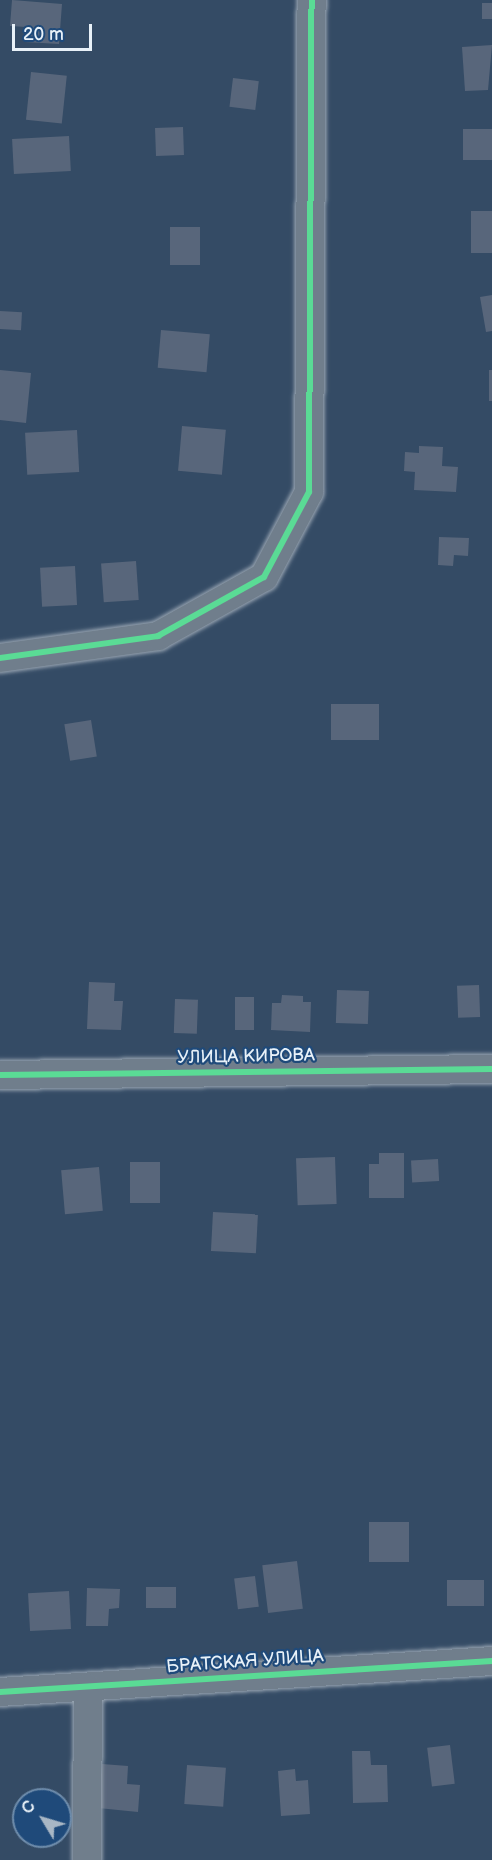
<!DOCTYPE html>
<html>
<head>
<meta charset="utf-8">
<style>
  body { margin:0 }
  #map { position:relative; width:492px; height:1860px; overflow:hidden; background:#344b65; font-family:"Balsamiq Sans",sans-serif }
  div>[style] { position:absolute }
  [style*='--x'] { left:calc(var(--x)*1px); top:calc(var(--y)*1px); width:calc(var(--w)*1px); rotate:calc(var(--a)*1deg) }
  .building>* { inset:0; background:#58667b; transform-origin:0 0 }
  .roads { filter:drop-shadow(0 0 2px #9aa6b3) drop-shadow(0 0 2px #9aa6b3) }
  .minor>* { height:28px; margin:-14px; padding:0 14px; transform-origin:14px; border-radius:14px; background:#707e8c }
  .cycleway>* { height:6px; margin:-3px; padding:0 3px; transform-origin:3px; border-radius:3px; background:#5adb95 }
  span { translate:-50% -50%; white-space:nowrap; text-align:center; line-height:1.15; -webkit-text-stroke:4.5px #1f4a7a; paint-order:stroke }
  .street-label { font-size:18px; color:#e8f1f8 }
  .north { position:absolute; left:12px; top:1788px; width:60px; height:60px; box-sizing:border-box; background:#1f4a7a; border:2px solid #6f8dac; border-radius:50%; rotate:308deg; font-size:16px; font-weight:700; line-height:24px; text-align:center; color:#e8f1f8 }
  .north::after { content:''; display:block; margin:auto; width:21px; height:27px; background:#a9b7c5; clip-path:polygon(50% 0,100% 100%,50% 72%,0 100%) }
  .scale { position:absolute; left:12px; top:24px; width:80px; height:27px; box-sizing:border-box; border:3px solid #e8f1f8; border-top:0; padding-left:8px; font-size:18px; line-height:21px; white-space:nowrap; color:#e8f1f8; -webkit-text-stroke:4px #1f4a7a; paint-order:stroke }
</style>
</head>
<body>
<div id="map">
  <div class="building">
    <i style="clip-path:polygon(12px 0,62px 4px,59px 44px,25px 42px,26px 27px,10px 26px)"></i>
    <i style="left:482px;top:3px;width:10px;height:16px"></i>
    <i style="clip-path:polygon(492px 45px,488px 90px,465px 91px,462px 47px)"></i>
    <i style="left:31px;top:72px;width:36px;height:48px;rotate:6deg"></i>
    <i style="left:233px;top:78px;width:26px;height:29px;rotate:7deg"></i>
    <i style="left:183px;top:127px;width:28px;height:28px;rotate:88deg"></i>
    <i style="left:492px;top:129px;width:31px;height:29px;rotate:90deg"></i>
    <i style="left:69px;top:136px;width:35px;height:57px;rotate:87deg"></i>
    <i style="left:492px;top:211px;width:42px;height:21px;rotate:90deg"></i>
    <i style="left:170px;top:227px;width:30px;height:38px"></i>
    <i style="clip-path:polygon(492px 295px,492px 331px,486px 332px,480px 297px)"></i>
    <i style="left:0;top:311px;width:22px;height:18px;rotate:3deg"></i>
    <i style="left:161px;top:330px;width:49px;height:38px;rotate:5deg"></i>
    <i style="clip-path:polygon(0 370px,31px 373px,26px 423px,0 420px)"></i>
    <i style="left:489px;top:370px;width:3px;height:31px"></i>
    <i style="left:182px;top:426px;width:44px;height:45px;rotate:5deg"></i>
    <i style="left:77px;top:430px;width:42px;height:52px;rotate:87deg"></i>
    <i style="clip-path:polygon(419px 446px,443px 447px,442px 466px,458px 467px,456px 492px,414px 490px,415px 472px,404px 471px,405px 452px,419px 453px)"></i>
    <i style="clip-path:polygon(439px 537px,469px 538px,468px 556px,454px 555px,453px 566px,438px 565px)"></i>
    <i style="left:136px;top:561px;width:39px;height:35px;rotate:86deg"></i>
    <i style="left:75px;top:566px;width:39px;height:35px;rotate:87deg"></i>
    <i style="left:331px;top:704px;width:48px;height:36px"></i>
    <i style="left:91px;top:720px;width:37px;height:27px;rotate:81deg"></i>
    <i style="clip-path:polygon(89px 982px,115px 983px,114px 1001px,123px 1001px,121px 1030px,87px 1029px)"></i>
    <i style="left:479px;top:985px;width:32px;height:22px;rotate:88deg"></i>
    <i style="left:337px;top:990px;width:32px;height:33px;rotate:2deg"></i>
    <i style="clip-path:polygon(282px 995px,303px 996px,303px 1002px,311px 1002px,310px 1032px,271px 1030px,272px 1003px,281px 1003px)"></i>
    <i style="left:235px;top:997px;width:19px;height:33px"></i>
    <i style="left:175px;top:999px;width:23px;height:34px;rotate:2deg"></i>
    <i style="clip-path:polygon(379px 1153px,404px 1153px,404px 1198px,369px 1198px,369px 1164px,379px 1164px)"></i>
    <i style="left:335px;top:1157px;width:47px;height:39px;rotate:88deg"></i>
    <i style="left:438px;top:1159px;width:22px;height:27px;rotate:87deg"></i>
    <i style="left:130px;top:1162px;width:30px;height:41px"></i>
    <i style="left:99px;top:1167px;width:44px;height:38px;rotate:85deg"></i>
    <i style="left:213px;top:1212px;width:45px;height:39px;rotate:3deg"></i>
    <i style="left:369px;top:1522px;width:40px;height:40px"></i>
    <i style="left:297px;top:1561px;width:48px;height:35px;rotate:83deg"></i>
    <i style="left:255px;top:1576px;width:31px;height:21px;rotate:83deg"></i>
    <i style="left:447px;top:1580px;width:37px;height:26px"></i>
    <i style="left:146px;top:1587px;width:30px;height:21px"></i>
    <i style="clip-path:polygon(87px 1588px,120px 1589px,119px 1608px,109px 1609px,108px 1626px,86px 1626px)"></i>
    <i style="left:69px;top:1591px;width:38px;height:41px;rotate:87deg"></i>
    <i style="left:450px;top:1745px;width:39px;height:23px;rotate:83deg"></i>
    <i style="clip-path:polygon(352px 1751px,370px 1751px,371px 1765px,387px 1765px,388px 1802px,353px 1803px)"></i>
    <i style="clip-path:polygon(102px 1764px,128px 1766px,127px 1784px,140px 1785px,138px 1812px,98px 1808px)"></i>
    <i style="left:187px;top:1765px;width:39px;height:39px;rotate:4deg"></i>
    <i style="clip-path:polygon(295px 1769px,296px 1781px,308px 1780px,310px 1814px,281px 1816px,278px 1771px)"></i>
  </div>
  <div class="roads">
    <div class="minor">
      <i style="--x:0;--y:658;--w:160;--a:-7.9"></i>
      <i style="--x:158;--y:636;--w:121;--a:-29.1"></i>
      <i style="--x:264;--y:577;--w:96;--a:-62.1"></i>
      <i style="--x:309;--y:492;--w:492;--a:-89.7"></i>
      <i style="--x:0;--y:1075;--w:492;--a:-0.7"></i>
      <i style="--x:0;--y:1692;--w:493;--a:-3.6"></i>
      <i style="--x:87;--y:1860;--w:172;--a:-89.7"></i>
    </div>
  </div>
  <div class="cycleway">
    <i style="--x:0;--y:658;--w:160;--a:-7.9"></i>
    <i style="--x:158;--y:636;--w:121;--a:-29.1"></i>
    <i style="--x:264;--y:577;--w:96;--a:-62.1"></i>
    <i style="--x:309;--y:492;--w:492;--a:-89.7"></i>
    <i style="--x:0;--y:1075;--w:492;--a:-0.7"></i>
    <i style="--x:0;--y:1692;--w:493;--a:-3.6"></i>
  </div>
  <div class="street-label">
    <span style="left:246px;top:1057px;rotate:-1deg">УЛИЦА КИРОВА</span>
    <span style="left:245px;top:1662px;rotate:-4deg">БРАТСКАЯ УЛИЦА</span>
  </div>
  <div class="north">С</div>
  <div class="scale">20 m</div>
</div>
</body>
</html>
